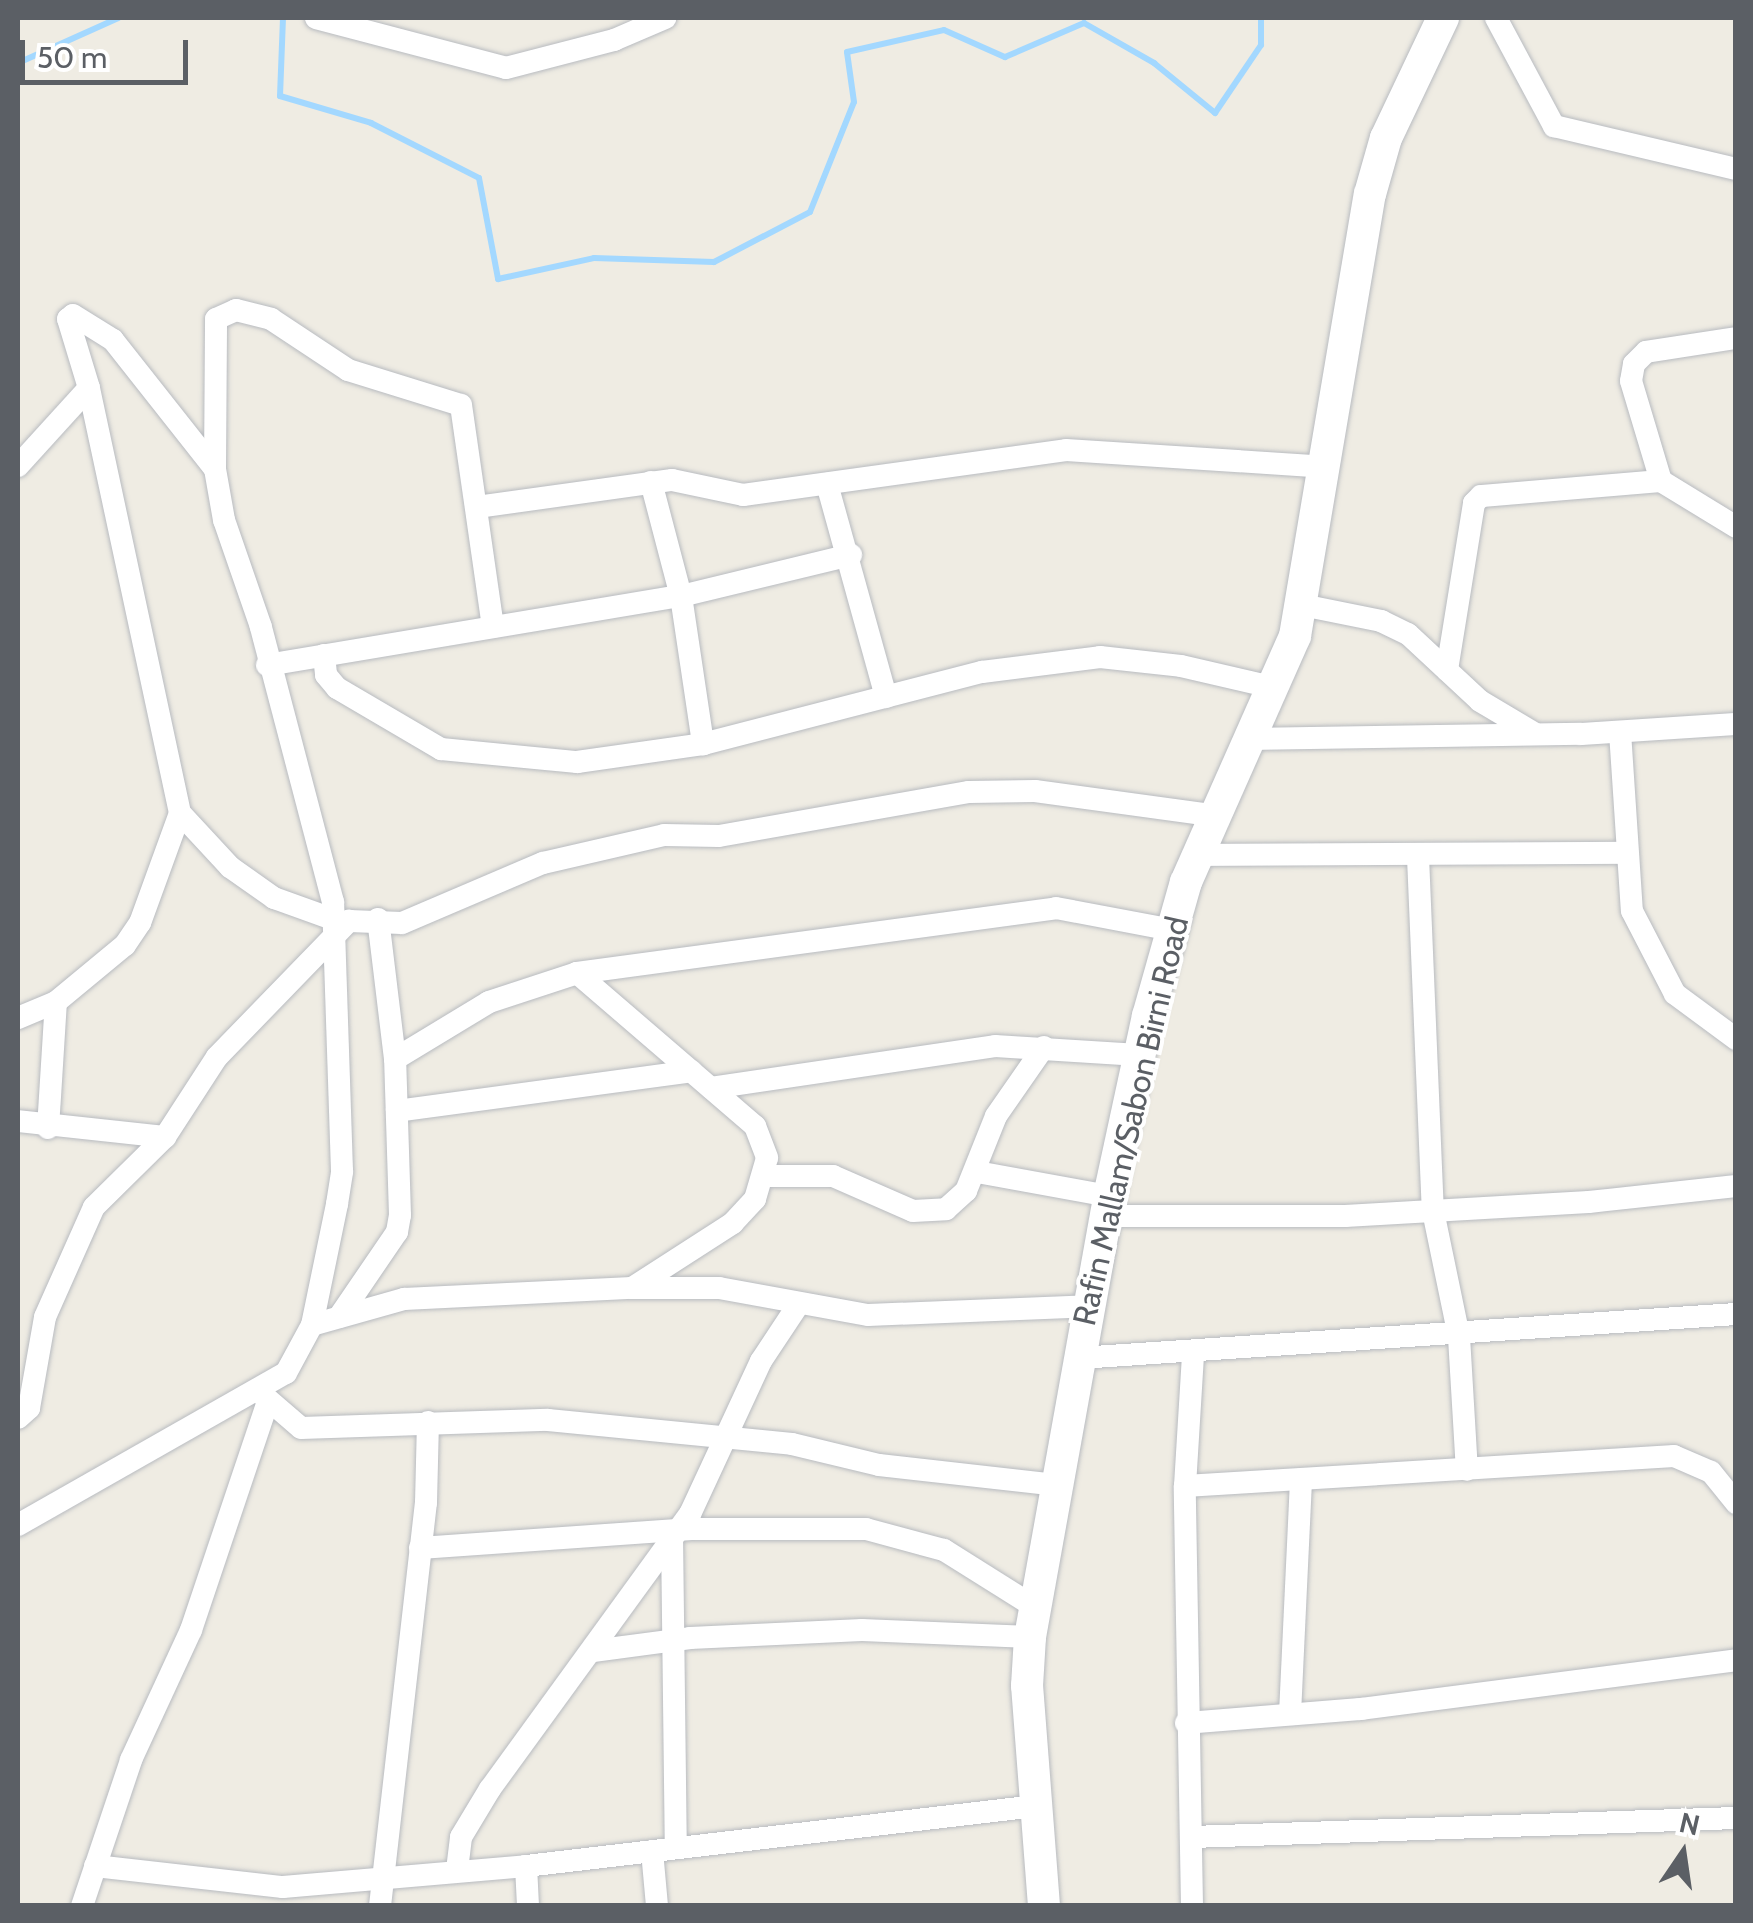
<!DOCTYPE html>
<html>
<head>
<meta charset="utf-8">
<style>
  body { margin:0 }
  #map { position:relative; width:1753px; height:1923px; overflow:hidden; background:#efece3; font-family:Cabin,sans-serif }
  div>[style] { position:absolute }
  [style*='--x'] { left:calc(var(--x)*1px); top:calc(var(--y)*1px); width:calc(var(--w)*1px); rotate:calc(var(--a)*1deg) }
  .stream>* { height:6px; margin:-3px; padding:0 3px; transform-origin:3px; border-radius:3px; background:#a3d8ff }
  .roads { filter:drop-shadow(0 0 2px #b8bbc0) drop-shadow(0 0 2px #b8bbc0) }
  .street>* { height:22px; margin:-11px; padding:0 11px; transform-origin:11px; border-radius:11px; background:#fff }
  .secondary>* { height:32px; margin:-16px; padding:0 16px; transform-origin:16px; border-radius:16px; background:#fff }
  span { translate:-50% -50%; white-space:nowrap; text-align:center; line-height:1.15; -webkit-text-stroke:8px #fff; paint-order:stroke }
  .street-label { font-size:32px; color:#5b5f65 }
  .frame { position:absolute; inset:0; border:20px solid #5b5f65; pointer-events:none }
  .north { position:absolute; left:1633px; top:1803px; width:100px; height:100px; -webkit-text-stroke:8px #fff; paint-order:stroke; rotate:13deg; font-size:28px; font-weight:700; line-height:40px; text-align:center; color:#5b5f65 }
  .north::after { content:''; display:block; margin:auto; width:35px; height:45px; background:#5b5f65; clip-path:polygon(50% 0,100% 100%,50% 72%,0 100%) }
  .scale { position:absolute; left:20px; top:40px; width:168px; height:45px; box-sizing:border-box; border:5px solid #5b5f65; border-top:0; padding-left:12px; font-size:30px; line-height:35px; white-space:nowrap; color:#5b5f65; -webkit-text-stroke:8px #fff; paint-order:stroke }
</style>
</head>
<body>
<div id="map">
  <div class="stream">
    <i style="--x:283;--y:18;--w:78;--a:92.2"></i>
    <i style="--x:280;--y:96;--w:95;--a:16.5"></i>
    <i style="--x:371;--y:123;--w:121;--a:27"></i>
    <i style="--x:479;--y:178;--w:103;--a:79.3"></i>
    <i style="--x:498;--y:279;--w:98;--a:-12.3"></i>
    <i style="--x:594;--y:258;--w:120;--a:1.9"></i>
    <i style="--x:714;--y:262;--w:108;--a:-27.5"></i>
    <i style="--x:810;--y:212;--w:118;--a:-68.2"></i>
    <i style="--x:854;--y:102;--w:50;--a:-98"></i>
    <i style="--x:847;--y:52;--w:99;--a:-12.8"></i>
    <i style="--x:944;--y:30;--w:67;--a:23.9"></i>
    <i style="--x:1005;--y:57;--w:86;--a:-23.3"></i>
    <i style="--x:1084;--y:23;--w:81;--a:29.7"></i>
    <i style="--x:1154;--y:63;--w:79;--a:39.3"></i>
    <i style="--x:1215;--y:113;--w:82;--a:-55.9"></i>
    <i style="--x:1261;--y:45;--w:27;--a:-90"></i>
    <i style="--x:18;--y:63;--w:110;--a:-24.2"></i>
  </div>
  <div class="roads">
    <div class="street">
      <i style="--x:316;--y:18;--w:196;--a:14.7"></i>
      <i style="--x:506;--y:68;--w:112;--a:-14.5"></i>
      <i style="--x:614;--y:40;--w:56;--a:-23.3"></i>
      <i style="--x:1496;--y:18;--w:123;--a:61.8"></i>
      <i style="--x:1554;--y:126;--w:187;--a:13.3"></i>
      <i style="--x:1736;--y:338;--w:91;--a:171.2"></i>
      <i style="--x:1646;--y:352;--w:17;--a:135"></i>
      <i style="--x:1634;--y:364;--w:17;--a:100"></i>
      <i style="--x:1631;--y:381;--w:104;--a:73.3"></i>
      <i style="--x:1661;--y:481;--w:88;--a:31.5"></i>
      <i style="--x:18;--y:466;--w:105;--a:-47.7"></i>
      <i style="--x:651;--y:482;--w:118;--a:75.3"></i>
      <i style="--x:681;--y:596;--w:150;--a:81.5"></i>
      <i style="--x:827;--y:484;--w:221;--a:74.5"></i>
      <i style="--x:477;--y:507;--w:197;--a:-7.9"></i>
      <i style="--x:672;--y:480;--w:73;--a:11.9"></i>
      <i style="--x:743;--y:495;--w:326;--a:-7.9"></i>
      <i style="--x:1066;--y:450;--w:262;--a:3.7"></i>
      <i style="--x:1302;--y:605;--w:81;--a:11.4"></i>
      <i style="--x:1381;--y:621;--w:30;--a:26"></i>
      <i style="--x:1408;--y:634;--w:98;--a:42.9"></i>
      <i style="--x:1480;--y:701;--w:63;--a:30.7"></i>
      <i style="--x:324;--y:655;--w:20;--a:84"></i>
      <i style="--x:326;--y:675;--w:17;--a:50"></i>
      <i style="--x:337;--y:688;--w:121;--a:30.4"></i>
      <i style="--x:441;--y:749;--w:137;--a:5.5"></i>
      <i style="--x:577;--y:762;--w:127;--a:-8.1"></i>
      <i style="--x:703;--y:744;--w:288;--a:-14.5"></i>
      <i style="--x:982;--y:672;--w:119;--a:-7.2"></i>
      <i style="--x:1100;--y:657;--w:81;--a:6.3"></i>
      <i style="--x:1181;--y:666;--w:93;--a:13"></i>
      <i style="--x:267;--y:665;--w:420;--a:-9.5"></i>
      <i style="--x:681;--y:596;--w:175;--a:-13.6"></i>
      <i style="--x:1447;--y:670;--w:169;--a:-80.8"></i>
      <i style="--x:1474;--y:503;--w:10;--a:-45"></i>
      <i style="--x:1481;--y:496;--w:181;--a:-4.8"></i>
      <i style="--x:1620;--y:732;--w:179;--a:86.2"></i>
      <i style="--x:1632;--y:911;--w:93;--a:62.6"></i>
      <i style="--x:1675;--y:994;--w:76;--a:36.4"></i>
      <i style="--x:1247;--y:739;--w:334;--a:-0.9"></i>
      <i style="--x:1581;--y:734;--w:155;--a:-3.7"></i>
      <i style="--x:180;--y:813;--w:74;--a:47.2"></i>
      <i style="--x:230;--y:867;--w:54;--a:35.2"></i>
      <i style="--x:274;--y:898;--w:65;--a:19.8"></i>
      <i style="--x:1196;--y:855;--w:428;--a:-0.3"></i>
      <i style="--x:1418;--y:857;--w:354;--a:87.6"></i>
      <i style="--x:1433;--y:1211;--w:129;--a:78.3"></i>
      <i style="--x:1459;--y:1337;--w:133;--a:86.6"></i>
      <i style="--x:577;--y:973;--w:235;--a:40.7"></i>
      <i style="--x:755;--y:1126;--w:34;--a:69"></i>
      <i style="--x:767;--y:1158;--w:43;--a:106.3"></i>
      <i style="--x:755;--y:1199;--w:33;--a:133"></i>
      <i style="--x:733;--y:1223;--w:120;--a:147.2"></i>
      <i style="--x:18;--y:1018;--w:41;--a:-22.8"></i>
      <i style="--x:56;--y:1002;--w:89;--a:-39.6"></i>
      <i style="--x:125;--y:945;--w:27;--a:-56"></i>
      <i style="--x:140;--y:923;--w:117;--a:-70"></i>
      <i style="--x:180;--y:813;--w:435;--a:-102.1"></i>
      <i style="--x:89;--y:388;--w:72;--a:-106.9"></i>
      <i style="--x:68;--y:319;--w:6;--a:-39"></i>
      <i style="--x:73;--y:315;--w:47;--a:32"></i>
      <i style="--x:113;--y:340;--w:164;--a:51.7"></i>
      <i style="--x:395;--y:1059;--w:110;--a:-31.2"></i>
      <i style="--x:489;--y:1002;--w:93;--a:-18.2"></i>
      <i style="--x:577;--y:973;--w:483;--a:-7.7"></i>
      <i style="--x:1056;--y:908;--w:118;--a:10.7"></i>
      <i style="--x:711;--y:1088;--w:287;--a:-8.4"></i>
      <i style="--x:995;--y:1046;--w:144;--a:3.6"></i>
      <i style="--x:397;--y:1111;--w:297;--a:-7.7"></i>
      <i style="--x:18;--y:1121;--w:148;--a:6.2"></i>
      <i style="--x:48;--y:1128;--w:126;--a:-86.4"></i>
      <i style="--x:977;--y:1172;--w:134;--a:10.3"></i>
      <i style="--x:765;--y:1176;--w:68;--a:0"></i>
      <i style="--x:833;--y:1176;--w:87;--a:23.6"></i>
      <i style="--x:913;--y:1211;--w:33;--a:-3"></i>
      <i style="--x:946;--y:1209;--w:27;--a:-42"></i>
      <i style="--x:966;--y:1191;--w:81;--a:-68.2"></i>
      <i style="--x:996;--y:1116;--w:84;--a:-55.2"></i>
      <i style="--x:1106;--y:1216;--w:239;--a:0"></i>
      <i style="--x:1345;--y:1216;--w:244;--a:-3.3"></i>
      <i style="--x:1589;--y:1202;--w:148;--a:-6.2"></i>
      <i style="--x:339;--y:1317;--w:103;--a:-55.7"></i>
      <i style="--x:397;--y:1232;--w:17;--a:-80"></i>
      <i style="--x:400;--y:1215;--w:156;--a:-91.8"></i>
      <i style="--x:395;--y:1059;--w:141;--a:-96.9"></i>
      <i style="--x:312;--y:1325;--w:96;--a:-15.8"></i>
      <i style="--x:404;--y:1299;--w:228;--a:-2.8"></i>
      <i style="--x:632;--y:1288;--w:87;--a:0"></i>
      <i style="--x:719;--y:1288;--w:151;--a:10.3"></i>
      <i style="--x:868;--y:1315;--w:220;--a:-2.3"></i>
      <i style="--x:1079;--y:1358;--w:658;--a:-3.83"></i>
      <i style="--x:257;--y:1390;--w:58;--a:40.8"></i>
      <i style="--x:301;--y:1428;--w:247;--a:-1.9"></i>
      <i style="--x:548;--y:1420;--w:245;--a:5.6"></i>
      <i style="--x:792;--y:1444;--w:89;--a:13.6"></i>
      <i style="--x:879;--y:1465;--w:178;--a:6.4"></i>
      <i style="--x:18;--y:1418;--w:15;--a:-42"></i>
      <i style="--x:29;--y:1408;--w:92;--a:-80"></i>
      <i style="--x:45;--y:1317;--w:120;--a:-66"></i>
      <i style="--x:94;--y:1207;--w:100;--a:-44.6"></i>
      <i style="--x:165;--y:1137;--w:95;--a:-57"></i>
      <i style="--x:217;--y:1057;--w:190;--a:-45.9"></i>
      <i style="--x:349;--y:921;--w:53;--a:2.2"></i>
      <i style="--x:402;--y:923;--w:153;--a:-23.1"></i>
      <i style="--x:543;--y:863;--w:124;--a:-13"></i>
      <i style="--x:664;--y:835;--w:55;--a:1"></i>
      <i style="--x:719;--y:836;--w:254;--a:-10"></i>
      <i style="--x:969;--y:792;--w:66;--a:-0.9"></i>
      <i style="--x:1035;--y:791;--w:177;--a:7.8"></i>
      <i style="--x:1185;--y:1486;--w:490;--a:-3.5"></i>
      <i style="--x:1674;--y:1456;--w:40;--a:23.4"></i>
      <i style="--x:1711;--y:1472;--w:40;--a:51"></i>
      <i style="--x:18;--y:1525;--w:308;--a:-29.6"></i>
      <i style="--x:286;--y:1373;--w:55;--a:-61.6"></i>
      <i style="--x:312;--y:1325;--w:124;--a:-78.3"></i>
      <i style="--x:337;--y:1204;--w:33;--a:-81"></i>
      <i style="--x:342;--y:1171;--w:269;--a:-91.9"></i>
      <i style="--x:333;--y:902;--w:284;--a:-104.7"></i>
      <i style="--x:261;--y:627;--w:113;--a:-109.1"></i>
      <i style="--x:224;--y:520;--w:52;--a:-100"></i>
      <i style="--x:215;--y:469;--w:150;--a:-89.6"></i>
      <i style="--x:216;--y:319;--w:22;--a:-24"></i>
      <i style="--x:236;--y:310;--w:36;--a:14"></i>
      <i style="--x:271;--y:319;--w:92;--a:33.5"></i>
      <i style="--x:348;--y:370;--w:118;--a:17.2"></i>
      <i style="--x:461;--y:405;--w:224;--a:81.8"></i>
      <i style="--x:672;--y:1535;--w:313;--a:89.3"></i>
      <i style="--x:420;--y:1548;--w:272;--a:-4"></i>
      <i style="--x:691;--y:1529;--w:175;--a:0"></i>
      <i style="--x:866;--y:1529;--w:81;--a:15.1"></i>
      <i style="--x:944;--y:1550;--w:107;--a:32.1"></i>
      <i style="--x:593;--y:1651;--w:98;--a:-7.6"></i>
      <i style="--x:690;--y:1638;--w:172;--a:-2.7"></i>
      <i style="--x:862;--y:1630;--w:168;--a:2.4"></i>
      <i style="--x:1290;--y:1714;--w:235;--a:-87.3"></i>
      <i style="--x:1186;--y:1723;--w:176;--a:-4.6"></i>
      <i style="--x:1361;--y:1709;--w:378;--a:-7.4"></i>
      <i style="--x:1192;--y:1837;--w:544;--a:-2"></i>
      <i style="--x:652;--y:1851;--w:55;--a:84.8"></i>
      <i style="--x:95;--y:1866;--w:189;--a:6.4"></i>
      <i style="--x:283;--y:1887;--w:244;--a:-4.9"></i>
      <i style="--x:526;--y:1866;--w:514;--a:-6.71"></i>
      <i style="--x:526;--y:1866;--w:40;--a:87.1"></i>
      <i style="--x:457;--y:1870;--w:33;--a:-83"></i>
      <i style="--x:461;--y:1837;--w:56;--a:-58.9"></i>
      <i style="--x:490;--y:1789;--w:340;--a:-54"></i>
      <i style="--x:690;--y:1514;--w:169;--a:-65.1"></i>
      <i style="--x:761;--y:1361;--w:67;--a:-56.5"></i>
      <i style="--x:82;--y:1906;--w:154;--a:-71.4"></i>
      <i style="--x:131;--y:1760;--w:143;--a:-65.2"></i>
      <i style="--x:191;--y:1630;--w:242;--a:-71.4"></i>
      <i style="--x:380;--y:1906;--w:406;--a:-83.5"></i>
      <i style="--x:426;--y:1503;--w:81;--a:-88.6"></i>
      <i style="--x:1192;--y:1906;--w:420;--a:-91"></i>
      <i style="--x:1185;--y:1486;--w:132;--a:-86.5"></i>
    </div>
    <div class="secondary">
      <i style="--x:1044;--y:1906;--w:221;--a:-94.4"></i>
      <i style="--x:1027;--y:1686;--w:49;--a:-86.5"></i>
      <i style="--x:1030;--y:1637;--w:448;--a:-79.8"></i>
      <i style="--x:1109;--y:1196;--w:184;--a:-77.8"></i>
      <i style="--x:1148;--y:1016;--w:139;--a:-74.2"></i>
      <i style="--x:1186;--y:882;--w:269;--a:-66.1"></i>
      <i style="--x:1295;--y:636;--w:448;--a:-80.4"></i>
      <i style="--x:1370;--y:194;--w:58;--a:-74.1"></i>
      <i style="--x:1386;--y:138;--w:133;--a:-64.6"></i>
    </div>
  </div>
  <div class="street-label">
    <span style="left:1131px;top:1121px;rotate:-77deg">Rafin Mallam/Sabon Birni Road</span>
  </div>
  <div class="frame"></div>
  <div class="north">N</div>
  <div class="scale">50 m</div>
</div>
</body>
</html>
